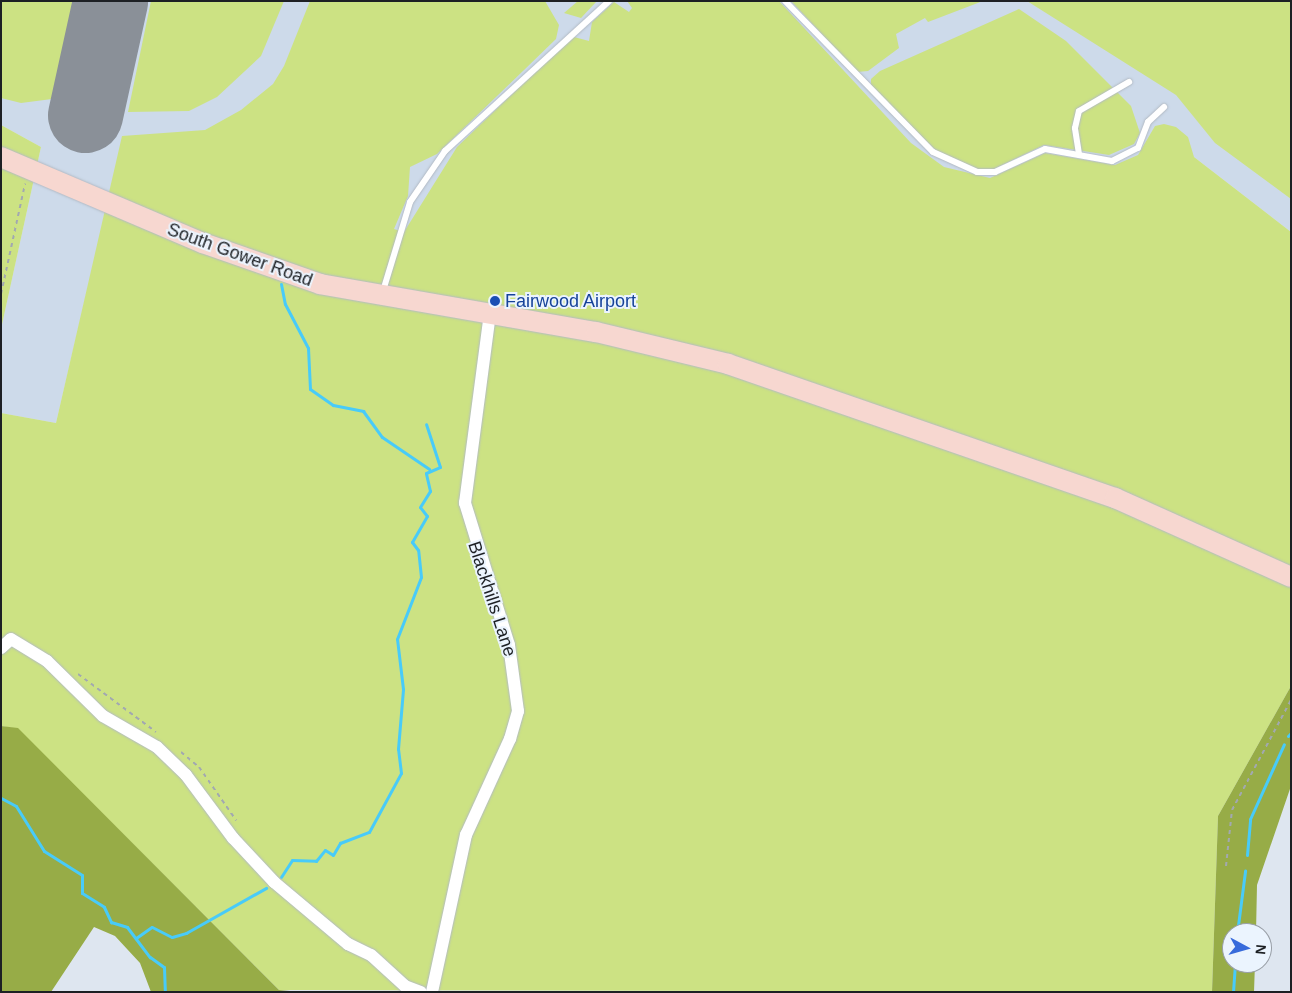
<!DOCTYPE html>
<html>
<head>
<meta charset="utf-8">
<style>
  body { margin:0 }
  #map { position:relative; width:1292px; height:993px; overflow:hidden; background:#dee6f0; font-family:Arial,sans-serif }
  div>[style] { position:absolute }
  [style*='--x'] { left:calc(var(--x)*1px); top:calc(var(--y)*1px); width:calc(var(--w)*1px); rotate:calc(var(--a)*1deg) }
  .built>* { inset:0; background:#cddaea }
  .green>* { inset:0; background:#cce283 }
  .forest>* { inset:0; background:#97ac47 }
  .stream>* { height:3px; margin:-1.5px; padding:0 1.5px; transform-origin:1.5px; border-radius:1.5px; background:#48cbf9 }
  .runway>* { height:75px; margin:-37.5px; padding:0 37.5px; transform-origin:37.5px; border-radius:37.5px; background:#8a9098 }
  .path>* { height:2px; margin-top:-1px; transform-origin:0; background:repeating-linear-gradient(90deg,#a2a8b0 0 4px,transparent 0 8px) }
  .roads { filter:drop-shadow(0 0 1px #b2bac4) drop-shadow(0 0 1px #b2bac4) }
  .lane>* { height:6px; margin:-3px; padding:0 3px; transform-origin:3px; border-radius:3px; background:#fff }
  .street>* { height:12px; margin:-6px; padding:0 6px; transform-origin:6px; border-radius:6px; background:#fff }
  .primary>* { height:20px; margin:-10px; padding:0 10px; transform-origin:10px; border-radius:10px; background:#f7d7d0 }
  .dots>* { width:14px; height:14px; translate:-50% -50%; box-sizing:border-box; border:2px solid #ebf4fe; border-radius:50% }
  span { translate:-50% -50%; white-space:nowrap; text-align:center; line-height:1.15; -webkit-text-stroke:4px #ebf4fe; paint-order:stroke }
  .street-label { font-size:18px; color:#1d2024 }
  .transit-label { font-size:18px; color:#164399 }
  .left { translate:0 -50%; text-align:left }
  .frame { position:absolute; inset:0; border:2px solid #1d2024; pointer-events:none }
  .north { position:absolute; left:1222px; top:923px; width:50px; height:50px; box-sizing:border-box; background:#ebf4fe; border:1px solid #999fa7; border-radius:50%; rotate:96deg; font-size:14px; font-weight:700; line-height:20px; text-align:center; color:#1d2024 }
  .north::after { content:''; display:block; margin:auto; width:18px; height:22px; background:#386bdb; clip-path:polygon(50% 0,100% 100%,50% 72%,0 100%) }
</style>
</head>
<body>
<div id="map">
  <div class="built">
    <i style="clip-path:polygon(1px 1px,1291px 1px,1291px 232px,1194px 157px,513px 261px,115px 171px,56px 423px,1px 413px,1px 329px,41px 147px,1px 125px)"></i>
  </div>
  <div class="green">
    <i style="clip-path:polygon(1px 1px,74px 1px,52px 99px,21px 103px,1px 98px)"></i>
    <i style="clip-path:polygon(151px 1px,284px 1px,261px 56px,217px 97px,189px 111px,128px 112px)"></i>
    <i style="clip-path:polygon(310px 1px,545px 1px,559px 25px,556px 39px,437px 154px,410px 167px,408px 196px,394px 229px,404px 232px,457px 147px,563px 45px,574px 37px,589px 41px,592px 22px,614px 2px,629px 12px,632px 8px,627px 1px,779px 1px,911px 143px,944px 167px,990px 178px,1045px 153px,1115px 165px,1138px 155px,1155px 126px,1164px 124px,1176px 127px,1188px 137px,1194px 157px,1291px 232px,1291px 686px,1218px 816px,1212px 992px,279px 990px,18px 729px,1px 726px,1px 413px,56px 423px,122px 136px,205px 130px,241px 110px,273px 84px,284px 66px)"></i>
    <i style="clip-path:polygon(578px 1px,597px 1px,581px 18px,564px 13px)"></i>
    <i style="clip-path:polygon(791px 1px,983px 1px,928px 22px,925px 18px,896px 34px,899px 48px,868px 71px,857px 72px)"></i>
    <i style="clip-path:polygon(1027px 1px,1291px 1px,1291px 199px,1215px 143px,1176px 95px)"></i>
    <i style="clip-path:polygon(1019px 9px,1066px 41px,1131px 106px,1140px 133px,1134px 144px,1109px 155px,1044px 145px,994px 169px,977px 169px,935px 150px,871px 86px,871px 79px,880px 71px)"></i>
    <i style="clip-path:polygon(1px 125px,41px 147px,1px 329px)"></i>
  </div>
  <div class="forest">
    <i style="clip-path:polygon(1291px 686px,1291px 786px,1257px 885px,1256px 933px,1232px 933px,1232px 963px,1255px 963px,1254px 992px,1212px 992px,1218px 816px)"></i>
    <i style="clip-path:polygon(1px 726px,18px 728px,279px 990px,302px 992px,151px 992px,140px 963px,115px 936px,94px 927px,51px 992px,1px 992px)"></i>
  </div>
  <div class="stream">
    <i style="--x:281;--y:284;--w:20;--a:79"></i>
    <i style="--x:285;--y:304;--w:50;--a:62.4"></i>
    <i style="--x:308;--y:348;--w:41;--a:87.2"></i>
    <i style="--x:310;--y:389;--w:28;--a:35"></i>
    <i style="--x:333;--y:405;--w:31;--a:11"></i>
    <i style="--x:363;--y:411;--w:32;--a:54"></i>
    <i style="--x:382;--y:437;--w:57;--a:34.2"></i>
    <i style="--x:1288;--y:736;--w:4;--a:-45"></i>
    <i style="--x:1;--y:798;--w:17;--a:28"></i>
    <i style="--x:16;--y:806;--w:53;--a:58.1"></i>
    <i style="--x:44;--y:851;--w:45;--a:32.3"></i>
    <i style="--x:82;--y:875;--w:18;--a:90"></i>
    <i style="--x:82;--y:893;--w:26;--a:32"></i>
    <i style="--x:104;--y:907;--w:17;--a:65"></i>
    <i style="--x:111;--y:922;--w:17;--a:17"></i>
    <i style="--x:127;--y:927;--w:38;--a:53"></i>
    <i style="--x:150;--y:957;--w:17;--a:36"></i>
    <i style="--x:164;--y:967;--w:25;--a:88"></i>
    <i style="--x:1247;--y:855;--w:36;--a:-85"></i>
    <i style="--x:1250;--y:819;--w:82;--a:-65.6"></i>
    <i style="--x:281;--y:877;--w:20;--a:-57"></i>
    <i style="--x:292;--y:860;--w:24;--a:2"></i>
    <i style="--x:316;--y:861;--w:14;--a:-51"></i>
    <i style="--x:325;--y:850;--w:9;--a:32"></i>
    <i style="--x:333;--y:855;--w:14;--a:-60"></i>
    <i style="--x:340;--y:843;--w:31;--a:-21"></i>
    <i style="--x:369;--y:832;--w:67;--a:-61.5"></i>
    <i style="--x:401;--y:773;--w:24;--a:-97"></i>
    <i style="--x:398;--y:749;--w:60;--a:-85.2"></i>
    <i style="--x:403;--y:689;--w:50;--a:-96.8"></i>
    <i style="--x:397;--y:639;--w:66;--a:-68.8"></i>
    <i style="--x:421;--y:577;--w:27;--a:-96"></i>
    <i style="--x:418;--y:550;--w:10;--a:-127"></i>
    <i style="--x:412;--y:542;--w:30;--a:-60"></i>
    <i style="--x:427;--y:516;--w:11;--a:-128"></i>
    <i style="--x:420;--y:507;--w:19;--a:-58"></i>
    <i style="--x:430;--y:491;--w:18;--a:-103"></i>
    <i style="--x:426;--y:473;--w:15;--a:-23"></i>
    <i style="--x:440;--y:467;--w:45;--a:-108"></i>
    <i style="--x:1237;--y:933;--w:63;--a:-82.6"></i>
    <i style="--x:136;--y:938;--w:19;--a:-35"></i>
    <i style="--x:152;--y:927;--w:22;--a:27"></i>
    <i style="--x:172;--y:937;--w:15;--a:-16"></i>
    <i style="--x:186;--y:933;--w:92;--a:-29.4"></i>
    <i style="--x:1233;--y:992;--w:29;--a:-86"></i>
  </div>
  <div class="runway">
    <i style="--x:85;--y:115;--w:117;--a:-77.6"></i>
  </div>
  <div class="path">
    <i style="--x:1;--y:294;--w:113;--a:-77.7"></i>
    <i style="--x:78;--y:674;--w:97;--a:36.6"></i>
    <i style="--x:181;--y:752;--w:23;--a:40"></i>
    <i style="--x:199;--y:767;--w:65;--a:55.1"></i>
    <i style="--x:1226;--y:866;--w:56;--a:-83.9"></i>
    <i style="--x:1232;--y:810;--w:125;--a:-61.8"></i>
  </div>
  <div class="roads">
    <div class="lane">
      <i style="--x:785;--y:1;--w:211;--a:45.6"></i>
      <i style="--x:933;--y:152;--w:48;--a:24.4"></i>
      <i style="--x:977;--y:172;--w:18;--a:0"></i>
      <i style="--x:995;--y:172;--w:55;--a:-24.7"></i>
      <i style="--x:1045;--y:149;--w:68;--a:10.2"></i>
      <i style="--x:1112;--y:161;--w:29;--a:-27"></i>
      <i style="--x:1138;--y:148;--w:28;--a:-69"></i>
      <i style="--x:1148;--y:122;--w:22;--a:-43"></i>
      <i style="--x:1079;--y:154;--w:26;--a:-99"></i>
      <i style="--x:1075;--y:128;--w:17;--a:-77"></i>
      <i style="--x:1079;--y:111;--w:58;--a:-30.1"></i>
      <i style="--x:383;--y:291;--w:93;--a:-73.1"></i>
      <i style="--x:410;--y:202;--w:62;--a:-55.5"></i>
      <i style="--x:445;--y:151;--w:222;--a:-42.4"></i>
    </div>
    <div class="street">
      <i style="--x:1;--y:648;--w:13;--a:-42"></i>
      <i style="--x:11;--y:639;--w:42;--a:31.4"></i>
      <i style="--x:47;--y:661;--w:78;--a:44.5"></i>
      <i style="--x:103;--y:716;--w:62;--a:29.9"></i>
      <i style="--x:157;--y:747;--w:40;--a:44"></i>
      <i style="--x:186;--y:775;--w:79;--a:53.3"></i>
      <i style="--x:233;--y:838;--w:60;--a:47"></i>
      <i style="--x:274;--y:882;--w:97;--a:40"></i>
      <i style="--x:348;--y:944;--w:25;--a:26"></i>
      <i style="--x:371;--y:955;--w:46;--a:42.4"></i>
      <i style="--x:405;--y:986;--w:17;--a:21"></i>
      <i style="--x:432;--y:992;--w:161;--a:-77.8"></i>
      <i style="--x:466;--y:835;--w:106;--a:-65.4"></i>
      <i style="--x:510;--y:739;--w:29;--a:-74"></i>
      <i style="--x:518;--y:711;--w:67;--a:-97.8"></i>
      <i style="--x:509;--y:645;--w:149;--a:-107.2"></i>
      <i style="--x:465;--y:503;--w:191;--a:-82.5"></i>
    </div>
    <div class="primary">
      <i style="--x:1;--y:157;--w:220;--a:23.1"></i>
      <i style="--x:203;--y:243;--w:124;--a:19.3"></i>
      <i style="--x:320;--y:284;--w:280;--a:9.9"></i>
      <i style="--x:596;--y:332;--w:136;--a:13.6"></i>
      <i style="--x:728;--y:364;--w:410;--a:19.1"></i>
      <i style="--x:1115;--y:498;--w:193;--a:24.2"></i>
    </div>
  </div>
  <div class="dots">
    <i style="left:495px;top:301px;background:#1a4fb4"></i>
  </div>
  <div class="street-label">
    <span style="left:240px;top:255px;rotate:20deg">South Gower Road</span>
    <span style="left:492px;top:599px;rotate:72deg">Blackhills Lane</span>
  </div>
  <div class="transit-label">
    <span class="left" style="left:505px;top:301px">Fairwood Airport</span>
  </div>
  <div class="frame"></div>
  <div class="north">N</div>
</div>
</body>
</html>
